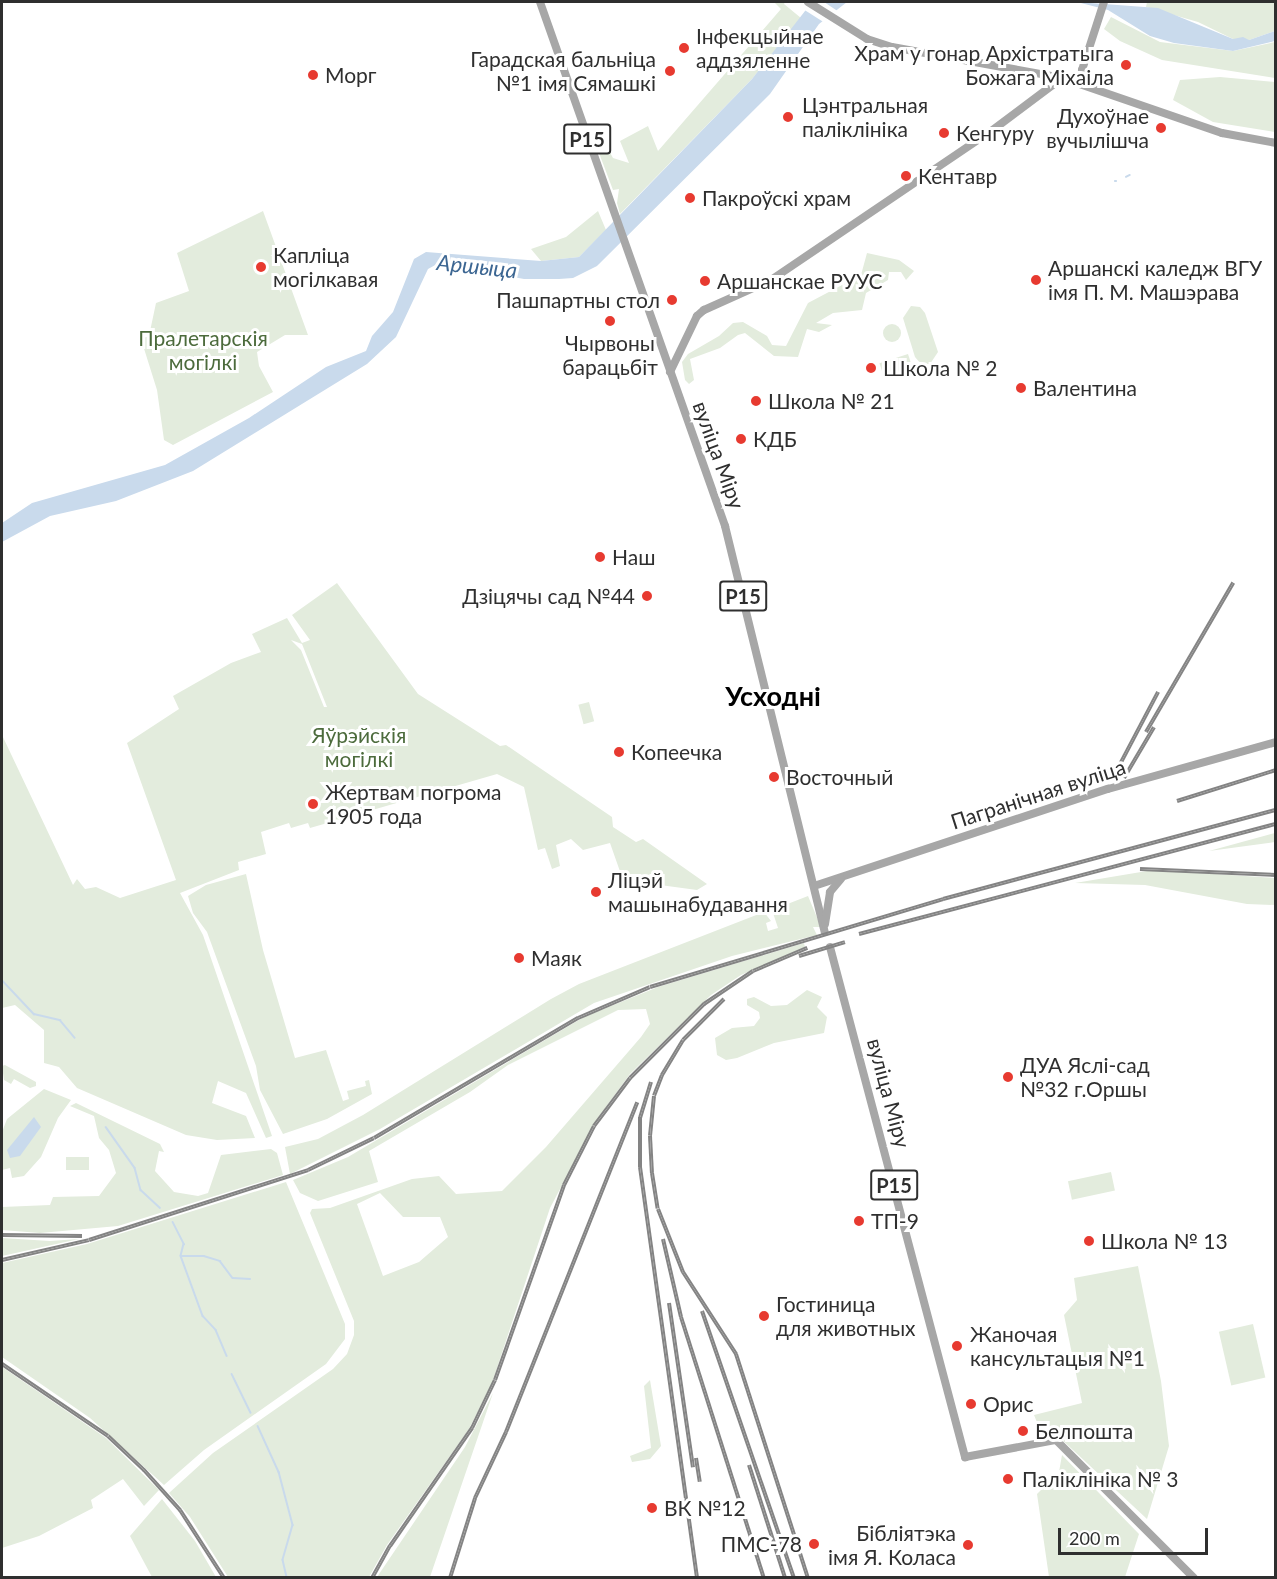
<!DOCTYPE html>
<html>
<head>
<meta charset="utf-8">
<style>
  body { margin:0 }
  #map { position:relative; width:1277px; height:1579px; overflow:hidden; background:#fff; font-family:Lato,sans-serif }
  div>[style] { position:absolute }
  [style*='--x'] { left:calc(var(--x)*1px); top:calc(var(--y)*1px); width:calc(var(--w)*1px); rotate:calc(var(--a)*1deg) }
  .green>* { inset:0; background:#e3ecdd; transform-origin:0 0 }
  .round { border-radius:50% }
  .water>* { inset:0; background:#c9daec }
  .pier>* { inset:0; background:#fff }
  .stream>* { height:1.5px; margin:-0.75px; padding:0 0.75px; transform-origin:0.75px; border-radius:0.75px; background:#c9daec }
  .major>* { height:8px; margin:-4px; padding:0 4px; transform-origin:4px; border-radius:4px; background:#a7a7a7 }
  .rail>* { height:4px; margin-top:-2px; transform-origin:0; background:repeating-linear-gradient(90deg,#fff 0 4.5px,#848484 0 9px); box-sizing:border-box; border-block:2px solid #848484 }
  .dots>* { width:16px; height:16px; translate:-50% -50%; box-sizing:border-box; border:3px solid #fff; border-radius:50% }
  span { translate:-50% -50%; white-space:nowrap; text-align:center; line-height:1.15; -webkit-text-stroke:6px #fff; paint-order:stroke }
  .shield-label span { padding:2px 4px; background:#fff; border:2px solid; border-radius:4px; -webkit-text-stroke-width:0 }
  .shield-label { font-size:20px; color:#2f2f2f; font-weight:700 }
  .poi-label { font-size:21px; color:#2f2f2f }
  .left { translate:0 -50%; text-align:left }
  .right { translate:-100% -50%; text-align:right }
  .park-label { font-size:21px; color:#4c6b3c }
  .street-label { font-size:21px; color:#2f2f2f }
  .water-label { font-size:22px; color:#3c6692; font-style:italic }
  .district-label { font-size:27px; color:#000; font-weight:700 }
  .frame { position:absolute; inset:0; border:3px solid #2f2f2f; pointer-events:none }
  .scale { position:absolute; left:1058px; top:1528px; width:150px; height:27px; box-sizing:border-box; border:3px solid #2f2f2f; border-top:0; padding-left:8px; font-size:18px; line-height:21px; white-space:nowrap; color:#2f2f2f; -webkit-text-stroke:4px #fff; paint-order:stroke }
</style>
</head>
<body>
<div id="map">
  <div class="green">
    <i style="clip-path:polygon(774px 2px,785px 2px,784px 4px,801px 18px,752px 79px,620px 214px,617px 203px,619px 189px,613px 190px,599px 153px,608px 149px,613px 158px,629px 163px,620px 141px,648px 126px,658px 151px,781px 9px)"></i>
    <i style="clip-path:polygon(1147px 2px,1275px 2px,1275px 31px,1249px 40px,1233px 39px,1198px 22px,1146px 7px)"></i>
    <i style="clip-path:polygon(1111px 17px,1160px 42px,1233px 51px,1275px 42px,1275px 78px,1162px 60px,1120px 41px,1104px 29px)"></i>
    <i style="clip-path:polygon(1220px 77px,1275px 82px,1275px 132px,1213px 122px,1173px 100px,1180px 80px)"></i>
    <i style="clip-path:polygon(263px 211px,308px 335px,285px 335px,257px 352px,259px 366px,273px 392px,173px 445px,164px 440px,157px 390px,141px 339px,149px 336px,156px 303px,189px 291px,177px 253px)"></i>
    <i style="clip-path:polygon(598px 211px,606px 230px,579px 257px,541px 261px,531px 249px,566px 237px)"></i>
    <i style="clip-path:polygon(867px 253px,899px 260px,914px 271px,906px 280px,901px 272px,889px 272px,888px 280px,866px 293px,862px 310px,833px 313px,816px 323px,832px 325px,819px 332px,807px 329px,798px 357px,774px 356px,745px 333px,738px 335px,720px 348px,690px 359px,694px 380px,689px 384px,685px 380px,682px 362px,688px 354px,719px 336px,733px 323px,743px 322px,767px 336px,772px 345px,786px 346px,808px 303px,861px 275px)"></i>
    <i style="clip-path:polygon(911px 306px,920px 307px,925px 313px,938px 352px,930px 364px,921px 364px,915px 357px,903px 318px)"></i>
    <i class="round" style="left:883px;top:324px;width:18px;height:18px"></i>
    <i style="left:908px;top:354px;width:16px;height:30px;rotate:72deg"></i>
    <i style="clip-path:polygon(evenodd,337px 583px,418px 694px,500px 746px,506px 745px,612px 817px,613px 827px,636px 842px,643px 839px,707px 884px,697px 890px,623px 880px,610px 843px,583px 850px,571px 839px,556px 845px,560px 866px,552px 869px,545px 848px,538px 850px,524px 787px,497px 774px,310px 828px,308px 823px,291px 828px,289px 823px,261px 832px,266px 854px,238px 862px,239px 870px,180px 893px,203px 935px,272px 1136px,266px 1138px,246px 1093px,218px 1081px,212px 1103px,246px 1116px,255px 1138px,217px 1140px,186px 1135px,77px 1088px,59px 1067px,44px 1063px,44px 1030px,15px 1005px,2px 1008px,2px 735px,73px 885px,77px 879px,85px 889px,96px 887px,120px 898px,176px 880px,127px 743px,179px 709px,173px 696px,231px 663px,261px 652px,252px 634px,287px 618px,302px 643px,310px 640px,292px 615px,337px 583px,291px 640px,302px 644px,327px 707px,324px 707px,301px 650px,291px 640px)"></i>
    <i style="left:589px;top:702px;width:20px;height:11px;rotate:75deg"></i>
    <i style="clip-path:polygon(1275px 833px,1275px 842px,1209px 851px)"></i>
    <i style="clip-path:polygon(1153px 870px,1275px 878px,1275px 905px,1247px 904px,1145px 885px,1075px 883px)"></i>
    <i style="clip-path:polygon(246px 874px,263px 950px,295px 1058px,326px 1050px,343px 1101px,349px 1099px,347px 1091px,366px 1086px,365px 1081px,369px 1080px,372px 1094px,327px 1119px,283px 1134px,260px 1090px,256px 1066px,207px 932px,193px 913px,188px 896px,206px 885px)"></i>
    <i style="clip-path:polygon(808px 896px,821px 927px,813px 927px,817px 935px,732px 956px,594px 1003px,380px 1129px,290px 1174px,285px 1147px,318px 1139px,363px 1115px,551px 999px,579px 984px,764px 912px,771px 921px,766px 923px,768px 931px,778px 928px,772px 910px)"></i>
    <i style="clip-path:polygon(evenodd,804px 943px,805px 947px,741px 975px,711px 995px,630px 1074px,597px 1119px,550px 1208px,492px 1383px,469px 1429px,387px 1545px,369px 1577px,228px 1577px,190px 1517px,169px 1493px,213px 1453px,333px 1369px,347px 1354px,354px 1335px,354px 1321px,310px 1213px,312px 1209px,330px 1208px,412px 1179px,439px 1176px,456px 1194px,502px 1191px,546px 1147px,641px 1037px,650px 1024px,646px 1009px,618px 1010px,508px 1065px,470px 1092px,369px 1151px,378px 1182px,318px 1201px,300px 1193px,293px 1180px,348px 1157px,584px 1017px,658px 987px,804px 943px,380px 1193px,403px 1217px,440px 1217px,448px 1237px,419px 1262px,383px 1276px,357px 1204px,380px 1193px)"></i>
    <i style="clip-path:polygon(807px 990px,822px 997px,817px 1007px,827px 1017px,824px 1033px,774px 1043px,737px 1058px,726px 1060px,717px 1055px,715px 1038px,732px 1028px,754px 1026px,760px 1018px,759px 1012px,747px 1005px,747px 999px,754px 997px,771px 1006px,787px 1005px)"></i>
    <i style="clip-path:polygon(5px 1065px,36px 1082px,36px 1086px,30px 1088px,14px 1079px,11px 1084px,4px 1080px,2px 1066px)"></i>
    <i style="clip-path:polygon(44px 1089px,71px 1100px,58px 1118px,41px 1157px,24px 1176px,12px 1178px,10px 1168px,2px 1170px,2px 1132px,7px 1119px)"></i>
    <i style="clip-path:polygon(76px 1103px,160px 1144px,164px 1152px,159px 1151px,155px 1171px,174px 1192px,198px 1196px,208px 1193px,221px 1155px,271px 1149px,277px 1153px,283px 1175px,118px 1226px,40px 1233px,2px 1230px,2px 1207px,50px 1205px,53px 1197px,99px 1196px,116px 1173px,109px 1150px,99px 1138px,94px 1116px,70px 1106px)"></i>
    <i style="left:89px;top:1157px;width:13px;height:23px;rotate:90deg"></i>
    <i style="left:1111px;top:1172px;width:19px;height:44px;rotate:78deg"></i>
    <i style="clip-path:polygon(286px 1182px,345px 1324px,345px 1339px,326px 1364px,204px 1450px,164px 1485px,90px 1418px,2px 1357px,2px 1263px,87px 1244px)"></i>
    <i style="clip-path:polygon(2px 1238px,50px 1241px,79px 1239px,2px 1256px)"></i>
    <i style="clip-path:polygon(1138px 1266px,1161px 1381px,1169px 1446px,1147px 1519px,1059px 1437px,1051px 1431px,1041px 1432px,1034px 1415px,1082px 1403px,1064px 1315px,1077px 1300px,1074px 1278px)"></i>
    <i style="left:1253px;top:1324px;width:55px;height:35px;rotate:77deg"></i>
    <i style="clip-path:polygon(2px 1367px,106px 1438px,159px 1490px,144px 1506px,123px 1479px,91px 1500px,93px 1508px,39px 1536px,2px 1548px)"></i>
    <i style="clip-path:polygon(650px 1380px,661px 1446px,650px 1459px,632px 1462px,630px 1456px,651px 1448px,644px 1386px)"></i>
    <i style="clip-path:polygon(493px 1393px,430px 1577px,377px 1577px,465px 1447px)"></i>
    <i style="clip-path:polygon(1062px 1455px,1139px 1534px,1125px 1577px,1049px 1577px,1037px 1494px,1059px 1472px)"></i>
    <i style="clip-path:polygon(162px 1499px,195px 1541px,216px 1577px,152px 1577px,130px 1536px)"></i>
  </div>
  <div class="water">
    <i style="clip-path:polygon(812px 2px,847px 2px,819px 24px,770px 94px,597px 266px,573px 278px,559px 279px,524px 279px,439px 263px,428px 269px,396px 337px,367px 364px,193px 471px,116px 501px,50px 516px,2px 542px,2px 523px,32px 503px,165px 465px,249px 418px,326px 367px,366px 351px,372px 336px,393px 312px,414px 259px,426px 252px,541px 261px,579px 257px,752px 79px)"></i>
    <i style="clip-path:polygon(1077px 2px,1158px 8px,1233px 39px,1243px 37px,1249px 40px,1275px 31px,1275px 41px,1233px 51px,1174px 43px,1150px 36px,1108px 10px)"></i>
    <i style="clip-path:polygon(34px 1117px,41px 1127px,20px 1156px,10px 1158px,7px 1150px)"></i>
  </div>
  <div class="pier">
    <i style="clip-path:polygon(808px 2px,824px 2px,839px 12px,825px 23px,803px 9px)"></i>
  </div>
  <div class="stream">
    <i style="--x:1126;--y:177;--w:4;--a:-27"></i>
    <i style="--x:1115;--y:181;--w:1;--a:0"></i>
    <i style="--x:2;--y:980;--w:47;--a:46.7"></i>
    <i style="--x:34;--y:1014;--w:27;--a:13"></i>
    <i style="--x:60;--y:1020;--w:23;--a:50"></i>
    <i style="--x:106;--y:1127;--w:50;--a:54.7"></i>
    <i style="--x:135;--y:1168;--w:23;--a:75"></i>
    <i style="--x:141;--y:1190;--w:26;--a:43"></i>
    <i style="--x:173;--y:1222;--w:25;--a:63"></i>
    <i style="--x:184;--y:1244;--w:12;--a:104"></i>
    <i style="--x:181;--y:1256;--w:64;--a:69.9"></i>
    <i style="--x:203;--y:1316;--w:19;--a:47"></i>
    <i style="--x:216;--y:1330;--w:28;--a:67"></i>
    <i style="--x:181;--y:1256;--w:23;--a:0"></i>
    <i style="--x:204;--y:1256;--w:17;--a:17"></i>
    <i style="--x:220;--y:1261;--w:21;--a:53"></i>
    <i style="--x:233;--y:1278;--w:17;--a:3"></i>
    <i style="--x:232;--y:1374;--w:43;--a:64"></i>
    <i style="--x:258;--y:1426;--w:51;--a:65.5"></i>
    <i style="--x:279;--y:1472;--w:55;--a:75.2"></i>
    <i style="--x:293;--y:1525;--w:36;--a:106"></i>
    <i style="--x:283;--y:1560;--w:18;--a:77"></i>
  </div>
  <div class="major">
    <i style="--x:540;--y:2;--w:556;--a:70.55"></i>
    <i style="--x:725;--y:526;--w:418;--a:76.2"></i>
    <i style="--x:808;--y:2;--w:70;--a:32.1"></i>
    <i style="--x:867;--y:39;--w:26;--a:18"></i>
    <i style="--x:892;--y:47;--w:173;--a:10.3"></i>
    <i style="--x:1062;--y:78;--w:169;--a:19"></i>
    <i style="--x:1222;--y:133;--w:55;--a:10.5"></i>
    <i style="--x:1082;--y:84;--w:14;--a:-90"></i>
    <i style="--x:1082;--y:70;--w:71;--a:-72.1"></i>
    <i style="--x:670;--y:372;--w:62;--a:-64.3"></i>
    <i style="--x:697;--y:316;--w:9;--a:-41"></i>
    <i style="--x:704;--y:310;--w:73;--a:-24.1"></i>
    <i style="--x:771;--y:280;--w:264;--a:-34.1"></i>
    <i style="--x:990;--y:132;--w:90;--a:-36.9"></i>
    <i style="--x:814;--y:886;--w:310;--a:-18.3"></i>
    <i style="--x:1108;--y:789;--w:174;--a:-15.6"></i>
    <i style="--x:825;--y:924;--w:32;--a:-81"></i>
    <i style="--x:830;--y:892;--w:17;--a:-50"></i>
    <i style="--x:830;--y:947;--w:528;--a:75.17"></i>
    <i style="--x:965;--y:1457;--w:93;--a:-10.6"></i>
    <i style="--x:1056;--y:1440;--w:195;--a:45"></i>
  </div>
  <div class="rail">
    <i style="--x:1146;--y:732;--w:173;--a:-59.7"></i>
    <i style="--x:1118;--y:768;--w:86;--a:-62.2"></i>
    <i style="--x:1124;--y:778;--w:59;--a:-59.5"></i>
    <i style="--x:1177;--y:801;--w:104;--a:-17.4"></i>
    <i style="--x:1140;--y:869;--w:136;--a:2.5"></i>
    <i style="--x:859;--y:934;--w:431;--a:-14.8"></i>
    <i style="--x:799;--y:956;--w:48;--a:-16.9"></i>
    <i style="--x:724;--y:999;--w:58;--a:135"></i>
    <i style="--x:683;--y:1040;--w:41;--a:121"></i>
    <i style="--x:662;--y:1075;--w:22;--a:111"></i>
    <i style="--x:654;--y:1096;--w:40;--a:95.7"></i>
    <i style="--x:650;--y:1136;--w:37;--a:87"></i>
    <i style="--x:652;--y:1173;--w:36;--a:81"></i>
    <i style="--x:658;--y:1209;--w:68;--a:68.4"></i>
    <i style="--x:683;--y:1272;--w:98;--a:57.1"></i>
    <i style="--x:736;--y:1354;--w:235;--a:72.2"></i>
    <i style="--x:651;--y:1082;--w:37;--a:107"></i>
    <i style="--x:640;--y:1117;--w:50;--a:90"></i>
    <i style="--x:640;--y:1167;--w:415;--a:82.1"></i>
    <i style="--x:2;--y:1235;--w:80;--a:0.7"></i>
    <i style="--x:663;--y:1239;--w:80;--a:77"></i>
    <i style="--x:681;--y:1317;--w:274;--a:72.4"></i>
    <i style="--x:2;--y:1260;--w:89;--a:-12.9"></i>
    <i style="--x:89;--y:1240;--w:230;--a:-17.7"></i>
    <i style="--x:308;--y:1170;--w:73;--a:-25.9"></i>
    <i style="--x:374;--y:1138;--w:237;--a:-30.5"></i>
    <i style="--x:578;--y:1018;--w:78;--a:-23.3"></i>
    <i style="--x:650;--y:987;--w:306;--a:-16.7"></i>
    <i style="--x:943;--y:899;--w:345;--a:-15"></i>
    <i style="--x:669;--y:1303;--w:166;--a:81.7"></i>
    <i style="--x:702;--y:1311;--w:282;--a:71"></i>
    <i style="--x:2;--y:1364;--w:128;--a:34.2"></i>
    <i style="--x:108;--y:1436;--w:50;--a:43.4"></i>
    <i style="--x:144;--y:1470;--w:54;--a:48"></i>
    <i style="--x:180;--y:1510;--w:81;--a:57.1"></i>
    <i style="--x:696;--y:1458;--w:24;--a:81"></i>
    <i style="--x:749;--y:1465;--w:119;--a:72.3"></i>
    <i style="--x:372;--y:1578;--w:37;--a:-61"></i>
    <i style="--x:390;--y:1546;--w:144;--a:-55.2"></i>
    <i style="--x:472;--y:1428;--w:53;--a:-64.4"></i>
    <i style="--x:495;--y:1380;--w:207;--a:-70.5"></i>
    <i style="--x:564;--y:1185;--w:66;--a:-63"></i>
    <i style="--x:594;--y:1126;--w:60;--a:-53.1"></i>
    <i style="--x:630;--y:1078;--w:105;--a:-45"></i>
    <i style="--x:704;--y:1004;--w:59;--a:-34"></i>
    <i style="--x:753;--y:971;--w:59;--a:-23.1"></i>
    <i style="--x:450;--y:1578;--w:84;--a:-72.6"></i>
    <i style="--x:475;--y:1498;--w:73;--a:-64.8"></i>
    <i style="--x:506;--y:1432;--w:355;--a:-68.3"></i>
  </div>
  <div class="dots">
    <i style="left:684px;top:48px;background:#e73a30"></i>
    <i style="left:1126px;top:65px;background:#e73a30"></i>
    <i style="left:670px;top:71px;background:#e73a30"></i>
    <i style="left:313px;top:75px;background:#e73a30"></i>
    <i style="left:788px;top:117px;background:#e73a30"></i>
    <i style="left:1161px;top:128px;background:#e73a30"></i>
    <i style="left:944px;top:133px;background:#e73a30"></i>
    <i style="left:906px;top:176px;background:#e73a30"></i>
    <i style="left:690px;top:198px;background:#e73a30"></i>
    <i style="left:261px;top:267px;background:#e73a30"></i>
    <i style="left:1036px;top:280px;background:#e73a30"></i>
    <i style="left:705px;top:281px;background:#e73a30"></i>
    <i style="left:672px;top:300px;background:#e73a30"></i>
    <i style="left:610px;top:321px;background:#e73a30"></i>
    <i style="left:871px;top:368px;background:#e73a30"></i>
    <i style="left:1021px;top:388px;background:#e73a30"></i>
    <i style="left:756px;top:401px;background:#e73a30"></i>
    <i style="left:741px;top:439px;background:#e73a30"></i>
    <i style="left:600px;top:557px;background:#e73a30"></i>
    <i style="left:647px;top:596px;background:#e73a30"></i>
    <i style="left:619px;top:752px;background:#e73a30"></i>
    <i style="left:774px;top:777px;background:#e73a30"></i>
    <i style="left:313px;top:804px;background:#e73a30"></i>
    <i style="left:596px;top:892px;background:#e73a30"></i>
    <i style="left:519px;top:958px;background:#e73a30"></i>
    <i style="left:1008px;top:1077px;background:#e73a30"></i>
    <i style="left:859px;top:1221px;background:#e73a30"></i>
    <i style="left:1089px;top:1241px;background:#e73a30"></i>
    <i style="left:764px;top:1316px;background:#e73a30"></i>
    <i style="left:957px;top:1346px;background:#e73a30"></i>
    <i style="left:971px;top:1404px;background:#e73a30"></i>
    <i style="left:1023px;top:1431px;background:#e73a30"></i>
    <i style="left:1008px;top:1479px;background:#e73a30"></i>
    <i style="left:652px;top:1508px;background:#e73a30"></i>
    <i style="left:814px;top:1544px;background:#e73a30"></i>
    <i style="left:968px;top:1545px;background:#e73a30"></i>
  </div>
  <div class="shield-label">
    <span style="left:587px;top:139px">Р15</span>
    <span style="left:743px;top:596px">Р15</span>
    <span style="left:894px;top:1185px">Р15</span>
  </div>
  <div class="poi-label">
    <span class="left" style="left:696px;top:48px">Інфекцыйнае<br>аддзяленне</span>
    <span class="right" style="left:1114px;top:65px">Храм у гонар Архістратыга<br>Божага Міхаіла</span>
    <span class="right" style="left:656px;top:71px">Гарадская бальніца<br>№1 імя Сямашкі</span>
    <span class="left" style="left:325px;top:75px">Морг</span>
    <span class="left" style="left:802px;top:117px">Цэнтральная<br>паліклініка</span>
    <span class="right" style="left:1149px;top:128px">Духоўнае<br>вучылішча</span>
    <span class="left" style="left:956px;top:133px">Кенгуру</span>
    <span class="left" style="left:918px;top:176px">Кентавр</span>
    <span class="left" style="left:702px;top:198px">Пакроўскі храм</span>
    <span class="left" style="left:273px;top:267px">Капліца<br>могілкавая</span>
    <span class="left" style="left:1048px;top:280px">Аршанскі каледж ВГУ<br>імя П. М. Машэрава</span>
    <span class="left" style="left:717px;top:281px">Аршанскае РУУС</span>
    <span class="right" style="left:660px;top:300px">Пашпартны стол</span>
    <span style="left:610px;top:355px">Чырвоны<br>барацьбіт</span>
    <span class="left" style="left:883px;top:368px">Школа № 2</span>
    <span class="left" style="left:1033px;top:388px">Валентина</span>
    <span class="left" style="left:768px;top:401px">Школа № 21</span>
    <span class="left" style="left:753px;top:439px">КДБ</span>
    <span class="left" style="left:612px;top:557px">Наш</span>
    <span class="right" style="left:635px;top:596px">Дзіцячы сад №44</span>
    <span class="left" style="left:631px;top:752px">Копеечка</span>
    <span class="left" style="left:786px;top:777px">Восточный</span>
    <span class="left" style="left:325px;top:804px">Жертвам погрома<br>1905 года</span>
    <span class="left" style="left:608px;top:892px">Ліцэй<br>машынабудавання</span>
    <span class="left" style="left:531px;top:958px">Маяк</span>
    <span class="left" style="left:1020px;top:1077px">ДУА Яслі-сад<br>№32 г.Оршы</span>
    <span class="left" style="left:871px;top:1221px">ТП-9</span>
    <span class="left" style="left:1101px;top:1241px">Школа № 13</span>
    <span class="left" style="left:776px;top:1316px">Гостиница<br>для животных</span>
    <span class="left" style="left:970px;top:1346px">Жаночая<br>кансультацыя №1</span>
    <span class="left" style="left:983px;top:1404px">Орис</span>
    <span class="left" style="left:1035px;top:1431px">Белпошта</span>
    <span class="left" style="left:1022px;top:1479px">Паліклініка № 3</span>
    <span class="left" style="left:664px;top:1508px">ВК №12</span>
    <span class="right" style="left:956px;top:1545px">Бібліятэка<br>імя Я. Коласа</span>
    <span class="right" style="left:802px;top:1544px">ПМС-78</span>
  </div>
  <div class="park-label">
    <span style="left:203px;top:350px">Пралетарскія<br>могілкі</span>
    <span style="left:359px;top:747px">Яўрэйскія<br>могілкі</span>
  </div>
  <div class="street-label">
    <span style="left:719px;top:455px;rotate:70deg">вуліца Міру</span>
    <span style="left:1038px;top:794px;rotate:-18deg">Пагранічная вуліца</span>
    <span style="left:889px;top:1093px;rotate:75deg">вуліца Міру</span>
  </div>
  <div class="water-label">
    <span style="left:477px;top:266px;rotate:6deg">Аршыца</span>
  </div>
  <div class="district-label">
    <span style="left:773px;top:696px">Усходні</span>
  </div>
  <div class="frame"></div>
  <div class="scale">200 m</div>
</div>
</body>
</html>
